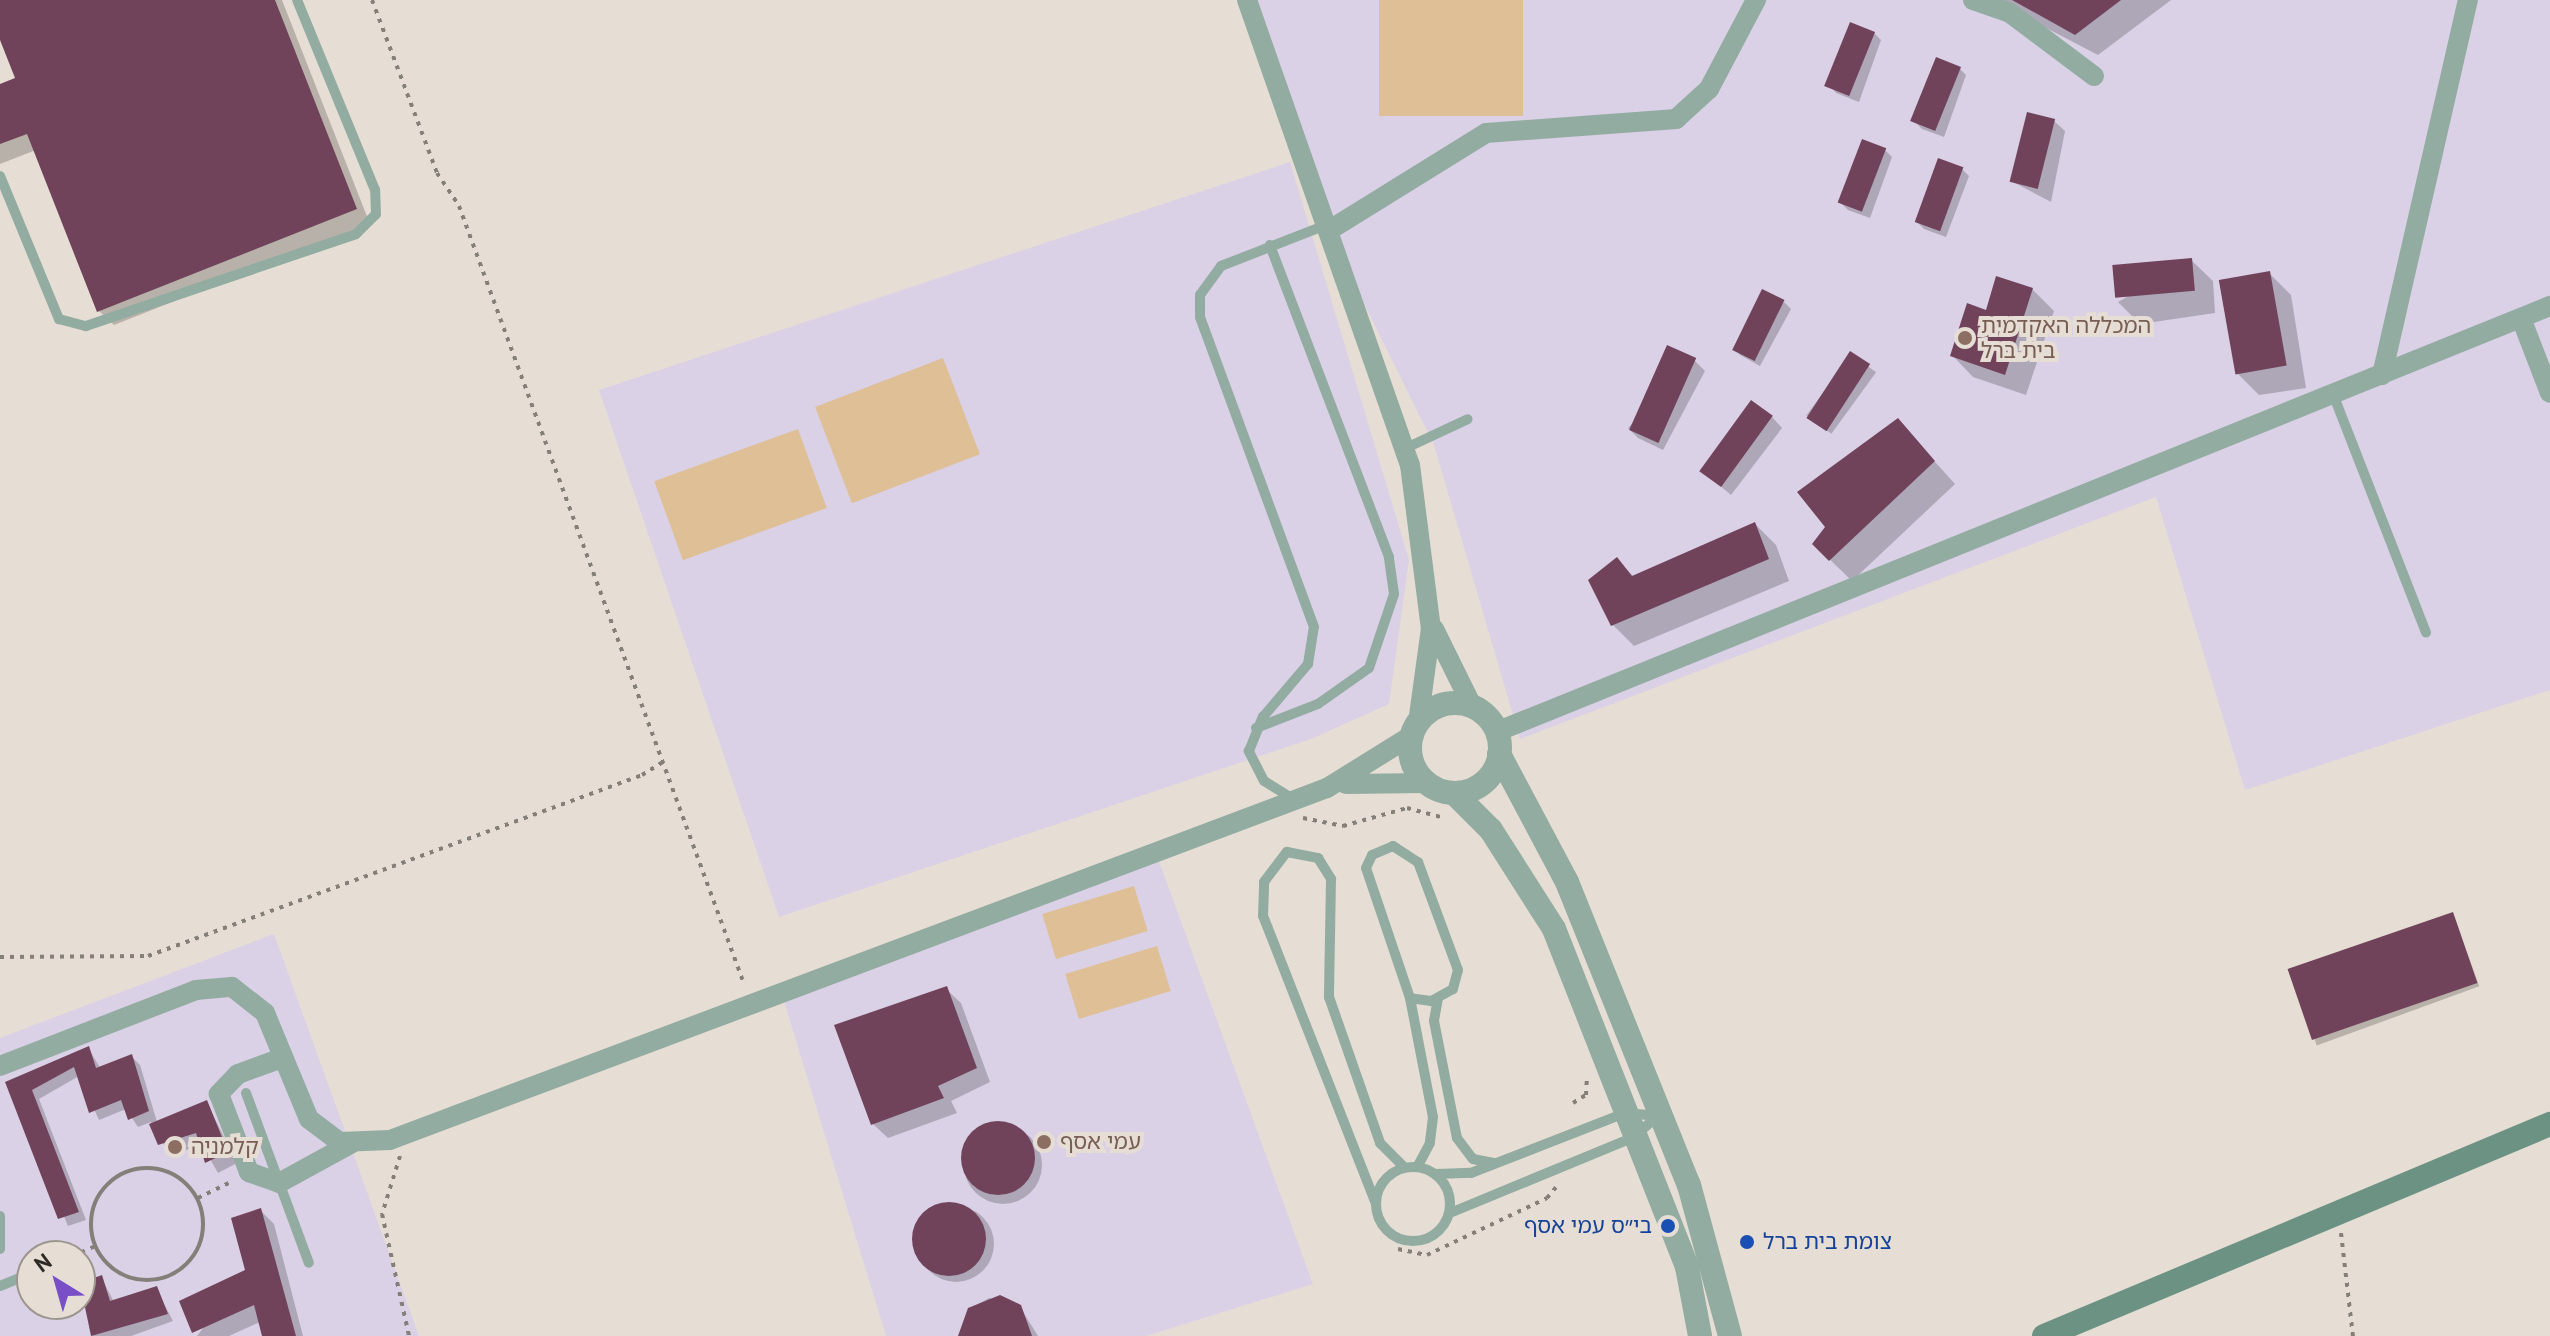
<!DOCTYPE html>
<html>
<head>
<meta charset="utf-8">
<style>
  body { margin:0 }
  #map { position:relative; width:2550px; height:1336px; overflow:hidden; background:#e6ded4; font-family:"PT Sans","Noto Sans Hebrew",sans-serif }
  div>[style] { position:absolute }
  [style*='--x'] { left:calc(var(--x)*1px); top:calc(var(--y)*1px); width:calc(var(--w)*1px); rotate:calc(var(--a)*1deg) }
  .education>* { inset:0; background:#dad1e6 }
  .green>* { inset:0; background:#debf96; transform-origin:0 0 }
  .shadow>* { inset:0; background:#0003; transform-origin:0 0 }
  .round { border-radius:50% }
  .building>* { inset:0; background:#70435b; transform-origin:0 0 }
  .path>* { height:4px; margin-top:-2px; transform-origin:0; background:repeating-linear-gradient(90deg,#847f78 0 4px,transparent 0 10px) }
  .path>.ring { margin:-2px; padding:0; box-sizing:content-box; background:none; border:4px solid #847f78; border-radius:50% }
  .service>* { height:10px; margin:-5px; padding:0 5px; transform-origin:5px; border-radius:5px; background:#93aca1 }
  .service>.ring { margin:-5px; padding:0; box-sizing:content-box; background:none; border:10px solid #93aca1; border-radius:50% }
  .minor>* { height:20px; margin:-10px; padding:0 10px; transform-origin:10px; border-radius:10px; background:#93aca1 }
  .tertiary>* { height:24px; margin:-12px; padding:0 12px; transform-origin:12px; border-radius:12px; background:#93aca1 }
  .tertiary>.ring { margin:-12px; padding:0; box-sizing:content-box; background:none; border:24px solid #93aca1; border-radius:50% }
  .secondary>* { height:24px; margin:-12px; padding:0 12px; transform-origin:12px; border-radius:12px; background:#6c9283 }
  .dots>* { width:22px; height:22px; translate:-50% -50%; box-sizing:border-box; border:4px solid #e6ded4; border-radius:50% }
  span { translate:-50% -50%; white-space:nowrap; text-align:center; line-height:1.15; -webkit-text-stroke:8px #e6ded4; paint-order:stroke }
  .education-label { font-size:22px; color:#785e54 }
  .left { translate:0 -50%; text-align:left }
  .transit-label { font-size:22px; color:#164399 }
  .right { translate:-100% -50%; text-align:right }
  .north { position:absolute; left:16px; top:1240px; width:80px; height:80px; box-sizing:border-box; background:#e6ded4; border:2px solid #9c968f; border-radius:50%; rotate:323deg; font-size:22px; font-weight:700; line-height:32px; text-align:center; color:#2e2b27 }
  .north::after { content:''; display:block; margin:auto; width:28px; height:36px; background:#794fc8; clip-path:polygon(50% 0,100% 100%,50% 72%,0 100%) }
</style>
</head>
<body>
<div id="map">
  <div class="education">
    <i style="clip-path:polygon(1244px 0,2550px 0,2550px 690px,2245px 790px,2156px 497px,1520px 739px,1434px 445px,1328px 231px)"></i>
    <i style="clip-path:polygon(1290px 162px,1409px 560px,1389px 704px,1311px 739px,779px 917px,599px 390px)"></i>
    <i style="clip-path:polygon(1159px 861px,1313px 1284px,1146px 1336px,886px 1336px,784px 1001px)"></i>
    <i style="clip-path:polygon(evenodd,274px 934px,419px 1336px,0 1336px,0 1038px,274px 934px,32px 1256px,80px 1256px,80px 1304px,32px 1304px,32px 1256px)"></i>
  </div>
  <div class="green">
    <i style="left:1379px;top:0;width:144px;height:116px"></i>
    <i style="left:943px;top:358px;width:103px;height:137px;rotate:69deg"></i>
    <i style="left:798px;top:429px;width:84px;height:153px;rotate:70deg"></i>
    <i style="left:1134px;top:886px;width:47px;height:96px;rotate:73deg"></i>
    <i style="left:1157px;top:946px;width:47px;height:96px;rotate:73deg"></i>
  </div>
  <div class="shadow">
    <i style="clip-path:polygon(0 0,282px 0,370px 224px,114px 325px,99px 311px,36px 150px,0 164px,0 86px,17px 79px,0 35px)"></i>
    <i style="clip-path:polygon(1993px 0,2171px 0,2098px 55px)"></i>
    <i style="clip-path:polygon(1874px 33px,1881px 40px,1859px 102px,1836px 93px,1830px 86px)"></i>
    <i style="clip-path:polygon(1960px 69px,1966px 75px,1944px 137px,1922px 129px,1915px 122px)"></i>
    <i style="clip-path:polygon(2054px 121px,2065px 131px,2051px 202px,2015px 183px)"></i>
    <i style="clip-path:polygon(1885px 150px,1892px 157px,1870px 218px,1848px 210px,1841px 203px)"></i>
    <i style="clip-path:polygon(1962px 169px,1969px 176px,1946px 237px,1924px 229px,1917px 222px)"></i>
    <i style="clip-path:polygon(2191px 260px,2213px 281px,2215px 313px,2140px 324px,2118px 302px)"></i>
    <i style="clip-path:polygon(2269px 273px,2291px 295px,2306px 388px,2259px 395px,2237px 373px)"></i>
    <i style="clip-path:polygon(2032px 289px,2054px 311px,2026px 395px,1973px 377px,1952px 355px,1988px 313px)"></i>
    <i style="clip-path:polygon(1784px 302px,1791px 309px,1760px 366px,1740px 355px,1734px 348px)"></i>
    <i style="left:1851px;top:354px;width:31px;height:76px;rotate:36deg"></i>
    <i style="clip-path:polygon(1694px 360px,1705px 371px,1663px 450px,1638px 438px,1628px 428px)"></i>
    <i style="clip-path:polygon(1772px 417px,1782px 428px,1731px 495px,1701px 470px)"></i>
    <i style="clip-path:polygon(1898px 421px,1955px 484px,1852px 581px,1814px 544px,1827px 527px,1799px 493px)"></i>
    <i style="clip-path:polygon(1755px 524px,1776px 545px,1789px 581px,1634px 646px,1613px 625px,1617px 560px,1634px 577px)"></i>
    <i style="left:2453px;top:914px;width:77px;height:173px;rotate:70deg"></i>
    <i style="clip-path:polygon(946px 989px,961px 1003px,990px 1082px,951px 1101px,957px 1113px,888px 1138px,873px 1124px)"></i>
    <i style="clip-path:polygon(88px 1048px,101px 1069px,132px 1057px,140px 1065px,157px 1122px,207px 1103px,237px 1163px,218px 1173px,202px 1145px,170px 1155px,151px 1122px,138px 1127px,126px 1109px,99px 1120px,79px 1076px,39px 1099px,86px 1220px,68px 1226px,8px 1083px)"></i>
    <i class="round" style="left:964px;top:1126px;width:78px;height:78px"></i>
    <i class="round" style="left:918px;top:1206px;width:76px;height:76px"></i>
    <i style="clip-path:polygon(260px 1210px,274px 1224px,303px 1336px,264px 1336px,260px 1322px,229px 1336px,197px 1336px,247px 1271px)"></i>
    <i style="clip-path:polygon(101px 1277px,114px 1302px,156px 1288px,173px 1321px,131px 1336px,93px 1336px,80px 1285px)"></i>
    <i style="clip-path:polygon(989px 1298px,1020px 1307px,1038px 1336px,964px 1336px,970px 1309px)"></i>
  </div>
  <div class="building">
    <i style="clip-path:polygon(0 0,275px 0,357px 209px,97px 312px,27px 134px,0 144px,0 84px,15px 78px,0 40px)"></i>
    <i style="clip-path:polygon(2012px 0,2121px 0,2075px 35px)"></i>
    <i style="left:1850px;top:22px;width:27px;height:69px;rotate:22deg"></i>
    <i style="left:1936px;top:57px;width:27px;height:69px;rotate:22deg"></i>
    <i style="left:2027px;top:112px;width:29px;height:72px;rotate:14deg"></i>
    <i style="left:1862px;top:139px;width:26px;height:68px;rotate:21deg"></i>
    <i style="left:1938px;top:158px;width:27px;height:68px;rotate:20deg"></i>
    <i style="left:2192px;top:258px;width:33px;height:80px;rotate:85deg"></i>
    <i style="left:2270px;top:271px;width:96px;height:52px;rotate:80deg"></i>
    <i style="clip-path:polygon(1996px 276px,2033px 288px,2005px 375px,1950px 356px,1967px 303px,1986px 310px)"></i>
    <i style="left:1762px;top:289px;width:25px;height:68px;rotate:26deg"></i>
    <i style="left:1667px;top:345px;width:32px;height:93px;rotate:24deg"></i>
    <i style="left:1850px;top:351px;width:24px;height:80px;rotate:33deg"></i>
    <i style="left:1751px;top:400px;width:27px;height:88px;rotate:36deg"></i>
    <i style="clip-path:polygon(1898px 418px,1935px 461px,1829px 561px,1812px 544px,1825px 527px,1797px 492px)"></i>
    <i style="clip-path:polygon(1755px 522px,1769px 559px,1611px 626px,1588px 580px,1617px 557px,1632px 576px)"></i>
    <i style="left:2453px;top:912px;width:75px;height:175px;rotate:71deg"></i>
    <i style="clip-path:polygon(947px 986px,977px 1068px,938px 1086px,944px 1098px,871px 1125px,834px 1025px)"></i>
    <i style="clip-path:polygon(89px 1046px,96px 1068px,132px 1054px,149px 1111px,128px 1120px,121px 1100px,89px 1113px,74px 1067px,32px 1090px,79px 1212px,58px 1219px,5px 1082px)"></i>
    <i style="clip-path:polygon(207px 1100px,228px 1152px,205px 1163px,196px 1133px,158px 1145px,149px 1124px)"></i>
    <i class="round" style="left:961px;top:1121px;width:74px;height:74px"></i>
    <i class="round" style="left:912px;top:1202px;width:74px;height:74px"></i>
    <i style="clip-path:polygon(261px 1208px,296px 1336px,262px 1336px,254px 1305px,192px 1333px,179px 1301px,245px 1270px,231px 1218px)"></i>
    <i style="clip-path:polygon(102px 1275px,110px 1301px,157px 1286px,168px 1314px,91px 1336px,80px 1283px)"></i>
    <i style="clip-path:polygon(1000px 1295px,1021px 1305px,1032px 1336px,958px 1336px,968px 1308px)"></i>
  </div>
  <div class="path">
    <i style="--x:372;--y:0;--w:185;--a:69.4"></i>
    <i style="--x:437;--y:173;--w:40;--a:56"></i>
    <i style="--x:459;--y:206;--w:829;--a:69.88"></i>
    <i style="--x:1303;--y:818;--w:41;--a:11.3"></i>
    <i style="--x:1343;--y:826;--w:66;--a:-15.7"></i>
    <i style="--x:1407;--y:808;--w:39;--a:15"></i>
    <i style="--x:0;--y:957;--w:148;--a:-0.4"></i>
    <i style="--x:148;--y:956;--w:526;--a:-20.12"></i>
    <i style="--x:642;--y:775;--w:26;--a:-32"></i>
    <i style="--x:1573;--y:1103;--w:15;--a:-32"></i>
    <i style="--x:1586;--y:1095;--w:18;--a:-87"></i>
    <i style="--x:400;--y:1156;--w:61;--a:107.2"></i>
    <i style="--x:382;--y:1214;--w:125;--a:77.5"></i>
    <i class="ring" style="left:91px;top:1168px;width:108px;height:108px"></i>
    <i style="--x:198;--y:1198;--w:39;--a:-26"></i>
    <i style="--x:2341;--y:1233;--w:104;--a:83.4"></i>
    <i style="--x:1398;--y:1249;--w:30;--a:12"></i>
    <i style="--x:1427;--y:1255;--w:133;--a:-25.4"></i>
    <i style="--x:1547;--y:1198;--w:16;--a:-50"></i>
    <i style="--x:72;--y:1256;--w:25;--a:-23"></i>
  </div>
  <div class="service">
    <i style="--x:0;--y:176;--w:155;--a:67.6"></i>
    <i style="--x:59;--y:319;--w:28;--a:15"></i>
    <i style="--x:86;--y:326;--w:285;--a:-18.8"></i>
    <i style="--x:356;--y:234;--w:28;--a:-45"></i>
    <i style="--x:376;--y:214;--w:24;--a:-92"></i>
    <i style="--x:375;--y:190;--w:205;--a:-112.3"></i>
    <i style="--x:2333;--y:394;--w:256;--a:68.7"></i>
    <i style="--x:1406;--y:448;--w:68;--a:-25.1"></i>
    <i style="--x:1256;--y:728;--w:66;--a:-21.2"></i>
    <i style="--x:1318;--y:704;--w:62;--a:-35.2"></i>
    <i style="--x:1369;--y:668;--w:78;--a:-71.3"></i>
    <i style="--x:1394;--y:594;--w:37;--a:-98"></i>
    <i style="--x:1389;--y:557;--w:334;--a:-110.9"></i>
    <i style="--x:1293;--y:799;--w:34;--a:-148"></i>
    <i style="--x:1264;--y:781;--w:34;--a:-117"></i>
    <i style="--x:1249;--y:751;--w:37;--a:-68"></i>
    <i style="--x:1263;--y:717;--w:70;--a:-49.7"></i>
    <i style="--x:1308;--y:664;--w:37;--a:-81"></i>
    <i style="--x:1314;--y:627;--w:330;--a:-110.2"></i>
    <i style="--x:1200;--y:317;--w:22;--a:-90"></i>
    <i style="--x:1200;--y:295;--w:36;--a:-54"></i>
    <i style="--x:1221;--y:266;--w:113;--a:-21.3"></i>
    <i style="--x:1393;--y:846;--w:30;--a:33"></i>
    <i style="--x:1418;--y:862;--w:115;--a:69.7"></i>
    <i style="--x:1458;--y:970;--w:20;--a:105"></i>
    <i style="--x:1453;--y:989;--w:25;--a:151"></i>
    <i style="--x:1431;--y:1001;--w:21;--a:-172"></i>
    <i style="--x:1410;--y:998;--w:137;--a:-108.7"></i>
    <i style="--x:1366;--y:868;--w:14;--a:-65"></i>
    <i style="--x:1372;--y:855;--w:23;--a:-23"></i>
    <i style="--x:1410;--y:998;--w:121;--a:79.1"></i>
    <i style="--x:1433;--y:1117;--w:26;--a:97"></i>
    <i style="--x:1430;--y:1143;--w:27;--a:118"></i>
    <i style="--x:1438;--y:998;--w:23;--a:100"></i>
    <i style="--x:1434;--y:1021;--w:119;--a:78.9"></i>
    <i style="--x:1457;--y:1138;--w:26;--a:53"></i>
    <i style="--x:1473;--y:1159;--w:21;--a:11"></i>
    <i style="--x:246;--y:1093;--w:181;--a:69.7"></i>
    <i class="ring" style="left:1376px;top:1167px;width:64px;height:64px"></i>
    <i style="--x:1436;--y:1174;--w:35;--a:-2"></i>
    <i style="--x:1471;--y:1173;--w:165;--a:-21.3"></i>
    <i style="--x:1625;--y:1113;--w:32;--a:5"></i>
    <i style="--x:1376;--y:1204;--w:309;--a:-111.4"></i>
    <i style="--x:1263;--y:916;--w:34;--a:-88"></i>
    <i style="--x:1264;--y:882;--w:38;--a:-53"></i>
    <i style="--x:1287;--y:852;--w:32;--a:11"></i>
    <i style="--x:1318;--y:858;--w:25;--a:58"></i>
    <i style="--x:1331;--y:879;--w:118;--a:91"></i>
    <i style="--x:1329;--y:997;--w:155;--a:70.7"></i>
    <i style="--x:1380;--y:1143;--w:35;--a:45"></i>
    <i style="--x:1450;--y:1213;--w:199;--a:-22.4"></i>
    <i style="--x:1634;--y:1137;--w:31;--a:-42"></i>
    <i style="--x:0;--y:1216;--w:33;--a:90"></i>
    <i style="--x:0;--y:1286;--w:35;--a:-22"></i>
  </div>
  <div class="minor">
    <i style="--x:1247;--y:0;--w:493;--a:70.7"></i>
    <i style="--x:1410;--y:465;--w:164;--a:82.7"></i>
    <i style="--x:1431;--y:628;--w:96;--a:97.8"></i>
    <i style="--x:1973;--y:0;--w:39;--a:19"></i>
    <i style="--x:2010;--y:13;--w:105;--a:36.9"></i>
    <i style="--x:1328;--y:231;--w:186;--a:-31.8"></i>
    <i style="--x:1486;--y:133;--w:191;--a:-4.2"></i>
    <i style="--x:1676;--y:119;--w:45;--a:-42.3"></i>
    <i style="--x:1709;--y:89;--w:101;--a:-62.2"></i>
    <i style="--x:2521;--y:318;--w:80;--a:68.9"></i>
    <i style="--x:2382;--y:375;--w:385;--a:-77.1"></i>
    <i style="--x:1434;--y:629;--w:88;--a:63.7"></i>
    <i style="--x:1496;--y:732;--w:1137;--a:-22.01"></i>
    <i style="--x:1346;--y:784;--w:80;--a:-0.7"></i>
    <i style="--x:282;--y:1058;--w:47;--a:160"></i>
    <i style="--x:238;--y:1074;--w:28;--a:134"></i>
    <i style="--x:219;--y:1094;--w:84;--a:69"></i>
    <i style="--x:249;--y:1172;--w:32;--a:20"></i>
    <i style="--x:279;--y:1183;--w:83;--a:-28.7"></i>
    <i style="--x:0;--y:1066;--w:210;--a:-21.2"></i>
    <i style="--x:196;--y:990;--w:36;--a:-5"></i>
    <i style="--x:232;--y:987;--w:42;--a:38.2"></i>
    <i style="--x:265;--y:1013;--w:115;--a:67.5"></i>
    <i style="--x:309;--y:1119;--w:39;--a:37"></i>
    <i style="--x:340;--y:1142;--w:50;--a:-2.3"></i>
    <i style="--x:390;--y:1140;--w:1001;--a:-20.59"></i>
    <i style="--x:1327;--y:788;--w:99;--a:-31.8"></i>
  </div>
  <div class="tertiary">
    <i class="ring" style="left:1410px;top:703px;width:66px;height:66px"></i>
    <i style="--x:1499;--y:754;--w:145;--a:62"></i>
    <i style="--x:1567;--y:882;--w:327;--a:68.1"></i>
    <i style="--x:1689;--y:1185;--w:156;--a:74.8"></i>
    <i style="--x:1454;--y:793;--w:52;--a:45"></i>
    <i style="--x:1491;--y:830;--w:117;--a:57.5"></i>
    <i style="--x:1554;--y:929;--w:363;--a:68.5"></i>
    <i style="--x:1687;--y:1267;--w:70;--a:79.3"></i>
  </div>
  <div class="secondary">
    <i style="--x:2044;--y:1336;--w:549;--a:-22.73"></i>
  </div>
  <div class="dots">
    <i style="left:1965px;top:338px;background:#8d6e63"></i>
    <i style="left:1044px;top:1142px;background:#8d6e63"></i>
    <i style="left:175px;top:1147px;background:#8d6e63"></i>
    <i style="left:1668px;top:1226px;background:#1a4fb4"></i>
    <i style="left:1747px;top:1242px;background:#1a4fb4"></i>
  </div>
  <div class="education-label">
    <span class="left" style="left:1981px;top:338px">המכללה האקדמית<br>בית ברל</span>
    <span class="left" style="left:1060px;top:1142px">עמי אסף</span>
    <span class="left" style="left:191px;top:1147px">קלמניה</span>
  </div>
  <div class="transit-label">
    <span class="right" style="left:1652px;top:1226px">בי״ס עמי אסף</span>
    <span class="left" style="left:1763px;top:1242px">צומת בית ברל</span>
  </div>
  <div class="north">N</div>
</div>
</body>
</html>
